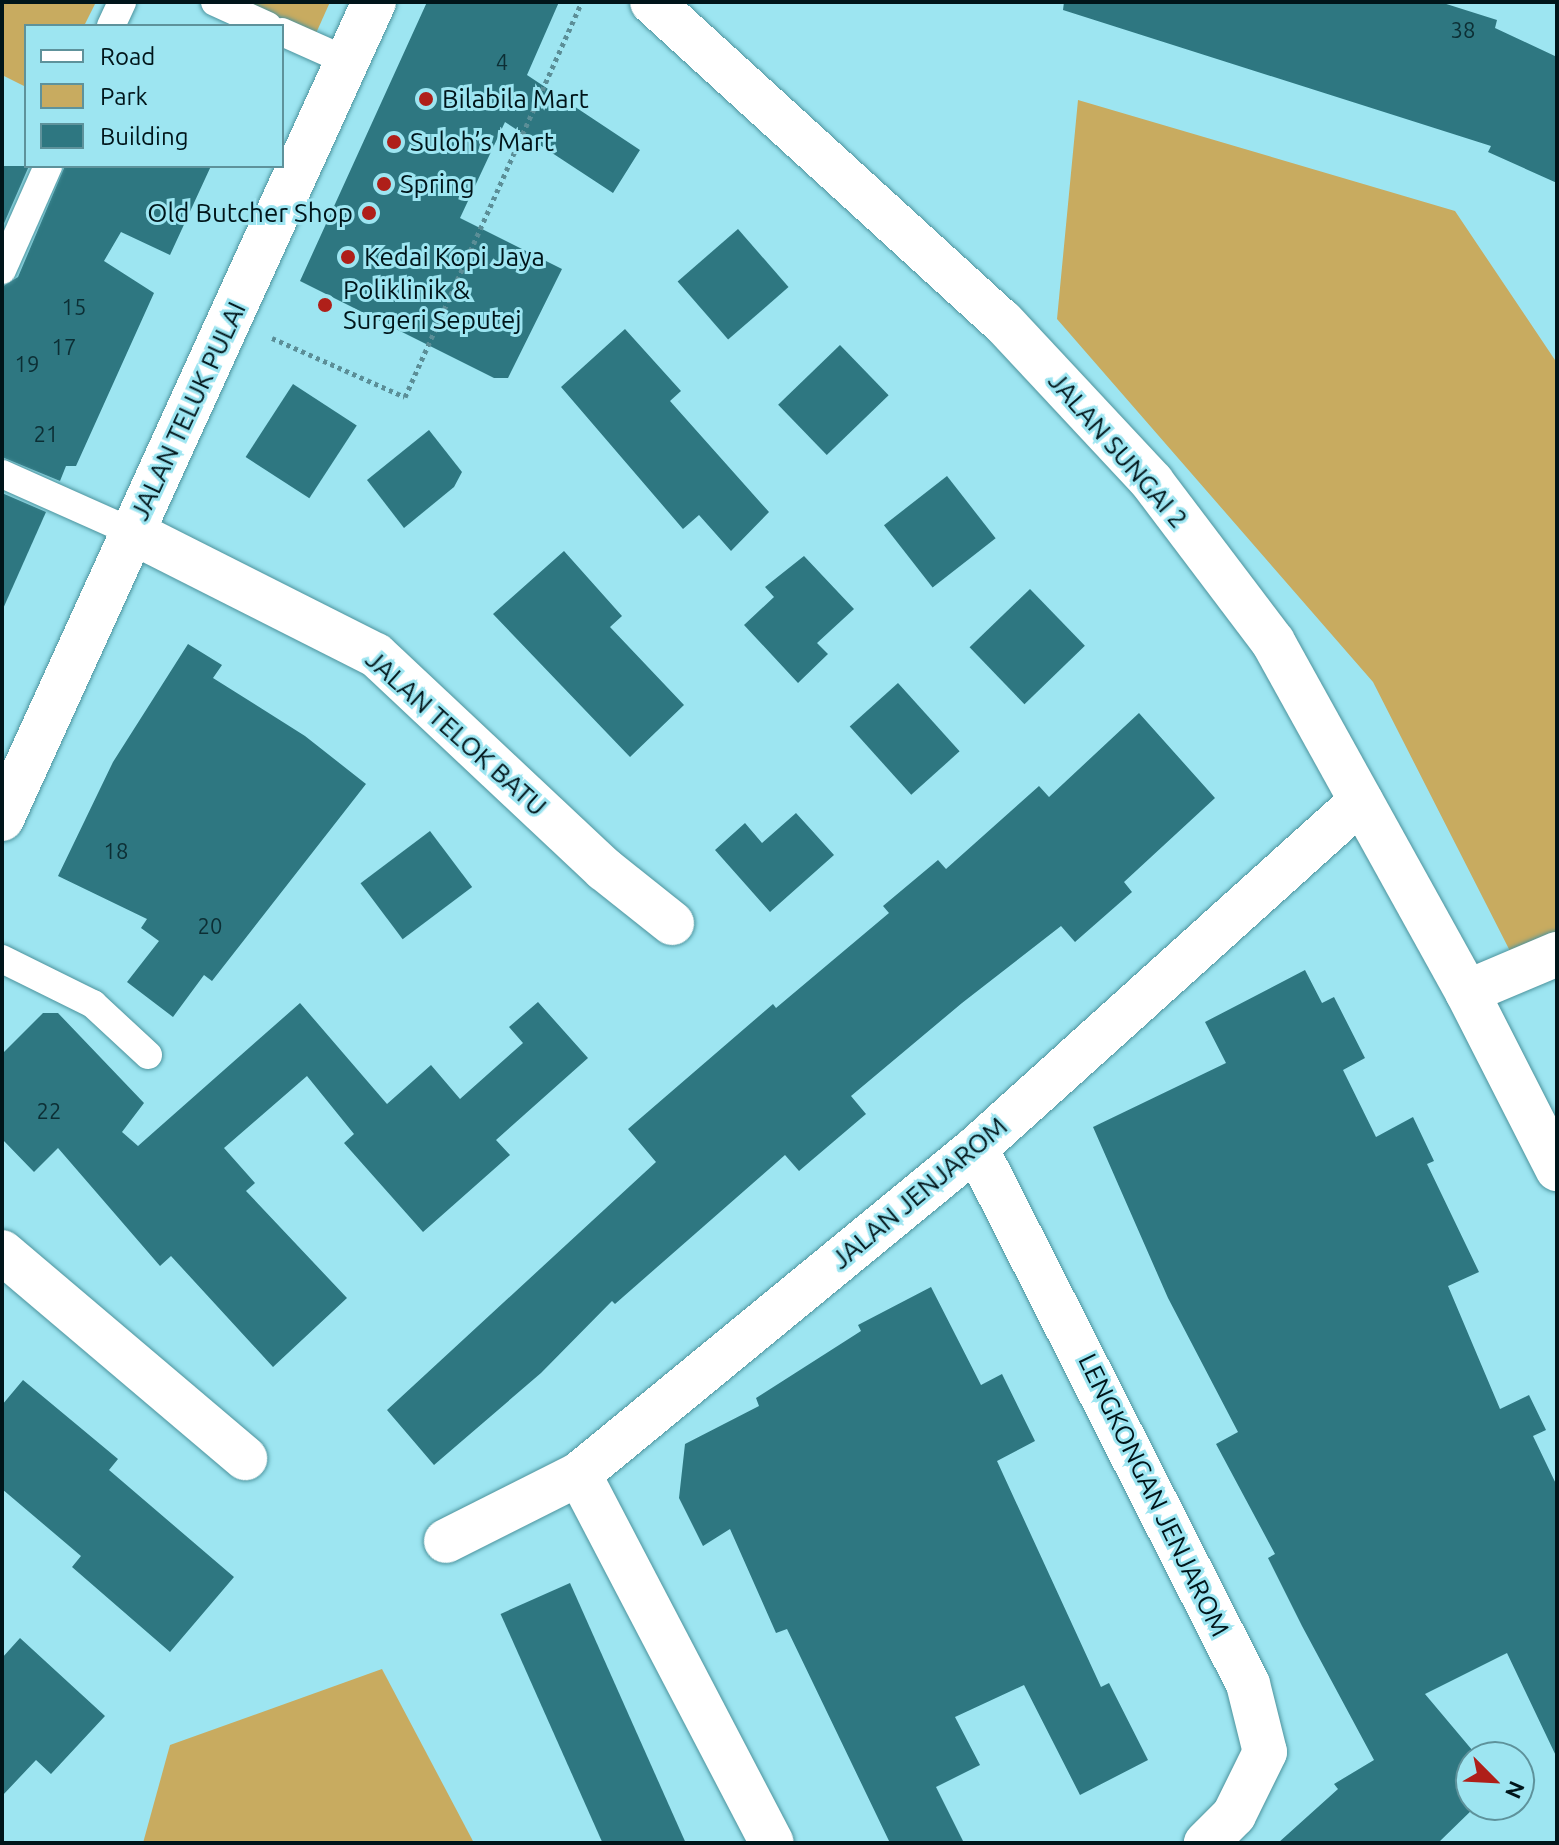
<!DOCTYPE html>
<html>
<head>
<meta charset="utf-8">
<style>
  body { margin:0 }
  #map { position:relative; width:1559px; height:1845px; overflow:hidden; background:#9de5f1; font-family:Ubuntu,sans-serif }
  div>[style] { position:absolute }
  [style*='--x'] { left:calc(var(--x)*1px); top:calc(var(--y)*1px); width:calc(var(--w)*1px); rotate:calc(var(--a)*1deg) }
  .green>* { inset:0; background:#c8ab60 }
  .building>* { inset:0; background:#2e7781; transform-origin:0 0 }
  .path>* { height:5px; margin-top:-2.5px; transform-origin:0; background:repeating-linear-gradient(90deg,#5b8e97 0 4px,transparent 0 8px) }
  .roads { filter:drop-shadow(0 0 2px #4c939d) drop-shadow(0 0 2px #4c939d) }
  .lane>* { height:28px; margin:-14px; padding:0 14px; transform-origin:14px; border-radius:14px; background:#fff }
  .street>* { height:44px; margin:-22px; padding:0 22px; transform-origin:22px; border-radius:22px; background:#fff }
  .secondary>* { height:44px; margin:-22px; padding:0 22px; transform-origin:22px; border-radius:22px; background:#fff }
  .dots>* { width:22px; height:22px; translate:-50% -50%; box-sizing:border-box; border:4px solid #9de5f1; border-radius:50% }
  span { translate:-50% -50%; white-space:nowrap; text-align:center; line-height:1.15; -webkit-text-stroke:6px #9de5f1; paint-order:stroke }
  .number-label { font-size:22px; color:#0c2e34 }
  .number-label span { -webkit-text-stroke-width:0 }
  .poi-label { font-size:26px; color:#00151a }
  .left { translate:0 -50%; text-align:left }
  .right { translate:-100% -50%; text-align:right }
  .street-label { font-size:26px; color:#00151a }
  .frame { position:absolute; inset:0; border:4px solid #00151a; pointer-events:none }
  .legend { position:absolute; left:24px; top:24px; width:260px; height:144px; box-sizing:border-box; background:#9de5f1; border:2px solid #5e929b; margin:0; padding:10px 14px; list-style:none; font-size:24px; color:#00151a }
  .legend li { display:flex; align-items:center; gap:16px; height:40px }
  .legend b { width:40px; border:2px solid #5e929b }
  .north { position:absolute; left:1455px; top:1741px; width:80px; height:80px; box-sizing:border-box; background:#9de5f1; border:2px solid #5e929b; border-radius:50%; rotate:114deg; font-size:22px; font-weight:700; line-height:32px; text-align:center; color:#00151a }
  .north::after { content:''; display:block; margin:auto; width:28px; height:36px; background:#af1f19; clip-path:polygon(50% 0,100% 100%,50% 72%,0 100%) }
</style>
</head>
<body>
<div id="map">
  <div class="green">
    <i style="clip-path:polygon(2px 2px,96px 2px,84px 26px,26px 26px,26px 87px,2px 75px)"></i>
    <i style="clip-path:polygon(233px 2px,330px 2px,313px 40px)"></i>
    <i style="clip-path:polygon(1078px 100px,1455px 211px,1557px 363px,1557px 938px,1510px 951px,1373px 682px,1057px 319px)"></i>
    <i style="clip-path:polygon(382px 1669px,474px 1843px,143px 1843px,170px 1745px)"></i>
  </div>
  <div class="building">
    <i style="clip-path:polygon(427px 2px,559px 2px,527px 75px,640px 150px,613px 193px,505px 122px,460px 218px,562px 269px,508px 378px,494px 378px,300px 281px)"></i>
    <i style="clip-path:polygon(1064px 2px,1440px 2px,1497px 20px,1495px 28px,1557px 57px,1557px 183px,1488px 152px,1491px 146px,1063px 10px)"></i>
    <i style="clip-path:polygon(2px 166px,29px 166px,2px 228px)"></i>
    <i style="clip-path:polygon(65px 166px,211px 166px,170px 255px,121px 232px,104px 261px,154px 293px,76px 466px,66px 466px,60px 481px,2px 457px,2px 287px,18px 277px)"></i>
    <i style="left:738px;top:229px;width:77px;height:80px;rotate:49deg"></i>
    <i style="clip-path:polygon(625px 329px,681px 391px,670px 401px,769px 512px,731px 551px,699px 515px,683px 529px,561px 387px)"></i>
    <i style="left:840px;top:345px;width:70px;height:86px;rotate:46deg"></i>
    <i style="left:293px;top:384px;width:76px;height:87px;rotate:33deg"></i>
    <i style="clip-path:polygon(429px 430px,462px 472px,454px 487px,404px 528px,367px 480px)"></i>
    <i style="left:947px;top:476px;width:79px;height:80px;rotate:52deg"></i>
    <i style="clip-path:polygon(2px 493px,46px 512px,2px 611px)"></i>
    <i style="clip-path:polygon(564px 551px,622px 616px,610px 627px,684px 705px,630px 757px,493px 614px)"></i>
    <i style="clip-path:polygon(804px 556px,854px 609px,817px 643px,828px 654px,798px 683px,744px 625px,774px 597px,765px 587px)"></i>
    <i style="left:1030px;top:589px;width:79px;height:84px;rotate:46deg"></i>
    <i style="clip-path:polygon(188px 644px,222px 665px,213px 678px,305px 736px,366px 784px,212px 981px,204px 975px,173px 1017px,127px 982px,159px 941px,141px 928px,147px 919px,58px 876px,113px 762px)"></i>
    <i style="left:898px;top:683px;width:92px;height:65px;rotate:48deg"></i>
    <i style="clip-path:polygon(1139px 713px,1215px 798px,1124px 882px,1132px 892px,1075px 942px,1061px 926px,962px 1003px,851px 1096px,866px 1114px,799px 1171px,785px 1155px,615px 1304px,612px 1301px,541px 1373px,434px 1465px,387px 1410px,656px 1162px,628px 1129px,773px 1004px,776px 1008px,889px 913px,883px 906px,938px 860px,946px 869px,1039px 786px,1049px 797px)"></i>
    <i style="clip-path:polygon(796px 813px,834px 855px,770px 912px,715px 850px,745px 823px,762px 843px)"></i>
    <i style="left:430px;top:831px;width:70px;height:87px;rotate:53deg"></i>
    <i style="clip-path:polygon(1305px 970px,1322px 1003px,1334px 997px,1365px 1058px,1343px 1070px,1376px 1137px,1413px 1117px,1434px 1161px,1427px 1164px,1479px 1272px,1448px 1286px,1500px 1409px,1529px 1395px,1546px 1430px,1533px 1436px,1557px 1486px,1557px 1758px,1507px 1653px,1425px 1694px,1478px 1757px,1471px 1757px,1471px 1805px,1477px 1805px,1438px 1843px,1278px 1843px,1338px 1789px,1334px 1784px,1374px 1760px,1302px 1626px,1268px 1558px,1275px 1554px,1216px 1444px,1238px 1432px,1168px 1298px,1093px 1127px,1226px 1063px,1205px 1022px)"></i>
    <i style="clip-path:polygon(538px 1002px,588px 1058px,496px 1140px,510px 1155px,423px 1232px,344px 1143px,354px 1134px,307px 1076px,224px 1148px,255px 1183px,246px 1191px,347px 1298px,273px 1367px,171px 1256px,160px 1266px,58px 1148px,34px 1172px,2px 1139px,2px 1054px,43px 1013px,58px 1013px,144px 1103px,122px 1132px,138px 1146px,300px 1003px,387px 1104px,431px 1065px,460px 1099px,523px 1043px,509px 1027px)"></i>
    <i style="clip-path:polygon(931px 1287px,981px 1385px,1002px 1374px,1035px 1441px,997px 1461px,1101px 1687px,1109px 1683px,1148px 1760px,1080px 1795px,1024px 1685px,955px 1717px,980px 1765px,936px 1787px,964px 1843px,890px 1843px,787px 1629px,776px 1633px,730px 1529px,703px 1546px,679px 1498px,685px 1444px,759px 1406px,756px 1398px,861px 1331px,858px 1325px)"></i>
    <i style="clip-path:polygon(23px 1380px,118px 1459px,109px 1470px,234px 1577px,170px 1652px,72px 1567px,81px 1556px,2px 1489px,2px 1405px)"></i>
    <i style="left:570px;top:1583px;width:286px;height:76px;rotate:66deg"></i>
    <i style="clip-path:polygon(20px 1638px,105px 1716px,51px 1774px,36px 1760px,2px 1796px,2px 1658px)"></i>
  </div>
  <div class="path">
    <i style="--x:272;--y:338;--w:145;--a:23.9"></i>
    <i style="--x:405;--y:397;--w:433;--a:-65.9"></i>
  </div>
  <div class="roads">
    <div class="lane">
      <i style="--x:215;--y:2;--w:58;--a:24.4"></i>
      <i style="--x:111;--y:26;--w:26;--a:-65"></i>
      <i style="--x:282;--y:32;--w:71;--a:24"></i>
      <i style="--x:2;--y:270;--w:114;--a:-66.1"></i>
      <i style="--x:2;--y:474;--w:142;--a:24"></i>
      <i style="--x:2;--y:959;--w:102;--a:26.3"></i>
      <i style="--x:93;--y:1004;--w:75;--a:42.8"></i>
    </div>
    <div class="street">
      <i style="--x:652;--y:2;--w:475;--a:42.4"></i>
      <i style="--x:1003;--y:322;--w:219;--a:47"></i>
      <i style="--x:1152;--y:482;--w:201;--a:52.9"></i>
      <i style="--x:1273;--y:642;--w:400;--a:61"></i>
      <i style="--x:1467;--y:992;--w:199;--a:63"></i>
      <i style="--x:132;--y:532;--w:273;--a:26.8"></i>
      <i style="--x:376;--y:655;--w:313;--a:43.2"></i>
      <i style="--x:604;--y:869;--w:87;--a:38.5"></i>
      <i style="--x:2;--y:819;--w:898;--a:-65.52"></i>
      <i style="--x:976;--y:1148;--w:601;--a:63.09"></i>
      <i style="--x:1248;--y:1684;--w:70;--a:76"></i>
      <i style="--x:1265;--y:1752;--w:70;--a:116.2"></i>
      <i style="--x:1234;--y:1815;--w:40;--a:135"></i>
      <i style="--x:2;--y:1252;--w:319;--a:40.3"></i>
      <i style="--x:579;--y:1474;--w:416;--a:62.4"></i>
      <i style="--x:446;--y:1541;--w:149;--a:-26.7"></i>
      <i style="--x:579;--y:1474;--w:514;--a:-39.39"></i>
      <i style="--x:976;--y:1148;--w:518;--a:-42.03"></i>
    </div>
    <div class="secondary">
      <i style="--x:1467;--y:992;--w:98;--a:-22.9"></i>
    </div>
  </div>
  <div class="dots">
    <i style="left:426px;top:99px;background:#af1f19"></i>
    <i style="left:394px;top:142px;background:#af1f19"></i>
    <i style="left:384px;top:184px;background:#af1f19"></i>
    <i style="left:369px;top:213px;background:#af1f19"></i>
    <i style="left:348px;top:257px;background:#af1f19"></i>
    <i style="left:325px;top:305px;background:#af1f19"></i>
  </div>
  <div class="number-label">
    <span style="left:1463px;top:30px">38</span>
    <span style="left:502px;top:62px">4</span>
    <span style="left:74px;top:307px">15</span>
    <span style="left:64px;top:347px">17</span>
    <span style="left:27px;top:364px">19</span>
    <span style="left:46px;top:434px">21</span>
    <span style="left:116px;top:851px">18</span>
    <span style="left:210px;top:926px">20</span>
    <span style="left:49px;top:1111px">22</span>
  </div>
  <div class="poi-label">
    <span class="left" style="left:442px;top:99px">Bilabila Mart</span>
    <span class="left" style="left:410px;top:142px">Suloh’s Mart</span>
    <span class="left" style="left:400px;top:184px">Spring</span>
    <span class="right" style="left:353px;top:213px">Old Butcher Shop</span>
    <span class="left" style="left:364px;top:257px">Kedai Kopi Jaya</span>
    <span class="left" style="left:343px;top:305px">Poliklinik &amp;<br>Surgeri Seputej</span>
  </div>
  <div class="street-label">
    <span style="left:188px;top:411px;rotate:-65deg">JALAN TELUK PULAI</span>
    <span style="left:1118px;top:450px;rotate:49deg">JALAN SUNGAI 2</span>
    <span style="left:456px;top:733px;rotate:42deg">JALAN TELOK BATU</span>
    <span style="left:919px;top:1193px;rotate:-40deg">JALAN JENJAROM</span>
    <span style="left:1154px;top:1495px;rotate:64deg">LENGKONGAN JENJAROM</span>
  </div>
  <div class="frame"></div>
  <ul class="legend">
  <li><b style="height:10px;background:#fff"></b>Road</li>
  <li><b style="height:22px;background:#c8ab60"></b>Park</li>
  <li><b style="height:22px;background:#2e7781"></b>Building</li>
  </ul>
  <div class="north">N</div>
</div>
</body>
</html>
